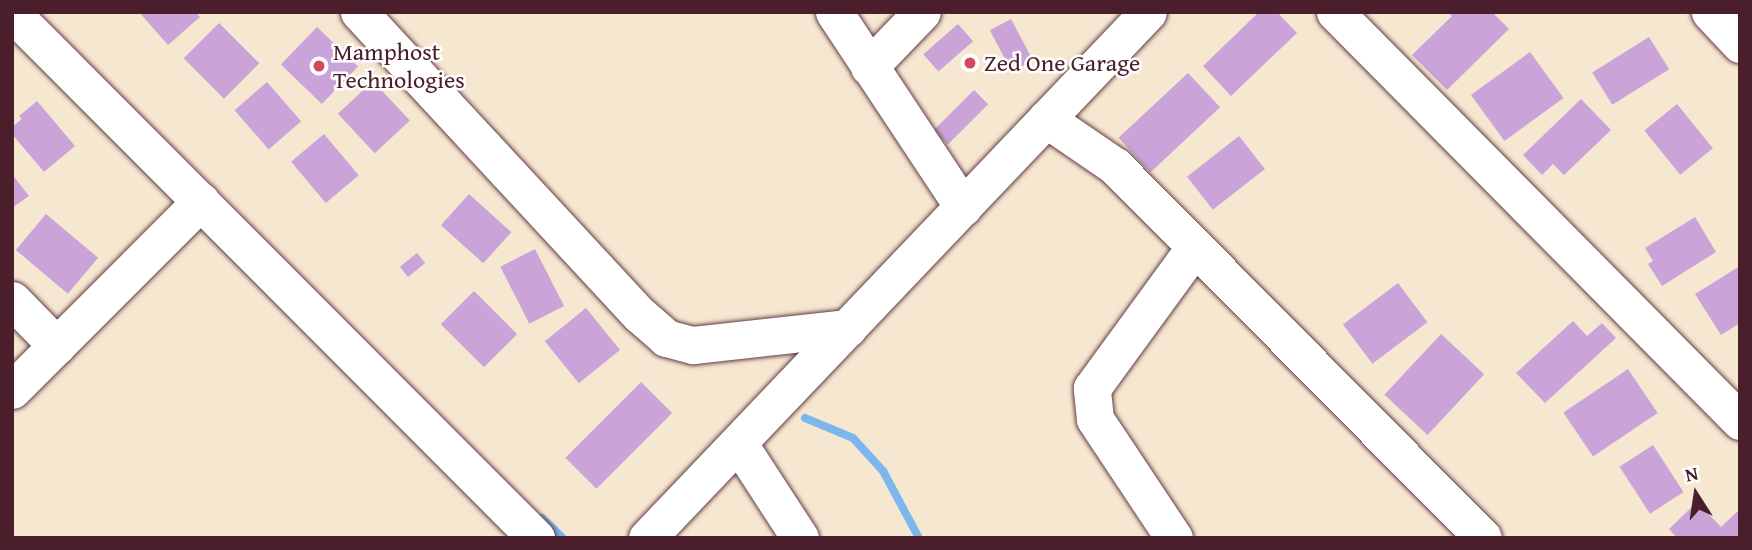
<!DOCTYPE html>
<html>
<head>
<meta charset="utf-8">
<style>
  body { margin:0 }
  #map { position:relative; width:1752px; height:550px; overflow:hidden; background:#f6e7d1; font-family:"Gentium Book Plus",serif }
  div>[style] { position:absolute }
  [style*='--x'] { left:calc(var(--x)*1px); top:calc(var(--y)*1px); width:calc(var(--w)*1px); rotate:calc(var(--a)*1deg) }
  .stream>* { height:8px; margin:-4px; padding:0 4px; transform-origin:4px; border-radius:4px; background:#7cb6ed }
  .building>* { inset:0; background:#caa4d9; transform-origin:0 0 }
  .roads { filter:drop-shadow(0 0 2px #643d44) drop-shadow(0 0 2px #643d44) }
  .minor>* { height:37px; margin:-18.5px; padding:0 18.5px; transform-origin:18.5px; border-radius:18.5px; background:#fff }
  .dots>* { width:19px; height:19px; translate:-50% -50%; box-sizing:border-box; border:4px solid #fff; border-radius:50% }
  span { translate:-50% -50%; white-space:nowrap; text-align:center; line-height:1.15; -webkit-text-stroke:5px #fff; paint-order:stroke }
  .poi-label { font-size:24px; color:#4a1f2b }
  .left { translate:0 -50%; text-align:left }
  .frame { position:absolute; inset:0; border:14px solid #4a1f2b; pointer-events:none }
  .north { position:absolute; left:1661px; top:459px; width:70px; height:70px; -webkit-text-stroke:5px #fff; paint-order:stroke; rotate:348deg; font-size:19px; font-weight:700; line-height:28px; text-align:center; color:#4a1f2b }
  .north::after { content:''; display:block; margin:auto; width:24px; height:32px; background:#4a1f2b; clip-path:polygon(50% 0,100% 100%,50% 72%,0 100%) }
</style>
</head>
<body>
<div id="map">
  <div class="stream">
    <i style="--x:805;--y:418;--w:52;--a:22.6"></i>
    <i style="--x:853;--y:438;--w:45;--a:47.7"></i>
    <i style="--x:883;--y:471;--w:76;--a:61.8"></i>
    <i style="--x:542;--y:518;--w:29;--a:44"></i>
  </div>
  <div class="building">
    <i style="clip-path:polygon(139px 12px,195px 12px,200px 17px,168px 45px)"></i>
    <i style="clip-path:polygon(1259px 12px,1277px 12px,1297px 33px,1231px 96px,1203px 66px)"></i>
    <i style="clip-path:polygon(1447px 12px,1492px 12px,1509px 29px,1447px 90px,1412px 55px,1452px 16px)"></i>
    <i style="left:1011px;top:19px;width:47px;height:24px;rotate:62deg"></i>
    <i style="left:219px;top:23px;width:57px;height:50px;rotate:45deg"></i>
    <i style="left:958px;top:24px;width:23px;height:46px;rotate:49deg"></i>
    <i style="left:317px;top:27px;width:57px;height:52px;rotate:44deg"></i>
    <i style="left:1649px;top:37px;width:38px;height:67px;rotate:58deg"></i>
    <i style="left:1530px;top:52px;width:57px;height:73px;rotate:54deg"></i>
    <i style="left:1188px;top:73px;width:47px;height:95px;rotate:47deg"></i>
    <i style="left:373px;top:81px;width:54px;height:48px;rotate:47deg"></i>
    <i style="left:267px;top:82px;width:52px;height:43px;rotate:49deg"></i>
    <i style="left:974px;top:90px;width:20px;height:57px;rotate:45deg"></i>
    <i style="clip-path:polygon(1581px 99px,1611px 130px,1564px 175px,1553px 164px,1542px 175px,1523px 155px)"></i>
    <i style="clip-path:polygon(37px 101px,75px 146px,44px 172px,12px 134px,12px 127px,22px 119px,19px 116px)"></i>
    <i style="left:1677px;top:104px;width:57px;height:42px;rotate:51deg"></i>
    <i style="left:324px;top:134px;width:54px;height:43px;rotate:50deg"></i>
    <i style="left:1239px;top:136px;width:42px;height:66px;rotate:52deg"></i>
    <i style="clip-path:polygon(12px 174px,29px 196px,12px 208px)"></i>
    <i style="left:469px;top:194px;width:57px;height:42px;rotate:42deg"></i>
    <i style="left:46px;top:214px;width:68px;height:47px;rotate:40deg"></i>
    <i style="clip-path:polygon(1695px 217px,1716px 252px,1662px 286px,1648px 264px,1653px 261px,1645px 248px)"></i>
    <i style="left:535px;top:249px;width:64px;height:39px;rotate:63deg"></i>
    <i style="left:417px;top:253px;width:13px;height:22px;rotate:51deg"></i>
    <i style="clip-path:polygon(1740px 266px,1740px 323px,1721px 335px,1695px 294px)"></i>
    <i style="left:1398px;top:283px;width:49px;height:69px;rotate:53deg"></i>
    <i style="left:474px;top:291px;width:61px;height:47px;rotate:45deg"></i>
    <i style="left:586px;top:308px;width:54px;height:53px;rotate:51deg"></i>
    <i style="clip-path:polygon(1573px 321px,1587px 336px,1602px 323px,1616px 338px,1545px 403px,1516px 373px)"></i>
    <i style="left:1441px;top:334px;width:59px;height:83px;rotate:43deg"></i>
    <i style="left:1628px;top:369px;width:53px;height:78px;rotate:56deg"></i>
    <i style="left:641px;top:382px;width:44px;height:107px;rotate:45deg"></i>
    <i style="left:1653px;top:445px;width:56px;height:40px;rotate:57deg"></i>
    <i style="clip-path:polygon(1697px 502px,1721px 527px,1740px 509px,1740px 538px,1677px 538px,1669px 529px)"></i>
  </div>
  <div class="roads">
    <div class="minor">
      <i style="--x:359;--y:12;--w:413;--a:47.2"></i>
      <i style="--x:640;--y:315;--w:35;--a:41"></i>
      <i style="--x:666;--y:338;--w:28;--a:15"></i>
      <i style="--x:693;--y:345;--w:156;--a:-6.3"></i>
      <i style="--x:834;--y:12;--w:234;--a:56.5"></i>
      <i style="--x:1335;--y:12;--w:576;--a:45.28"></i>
      <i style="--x:1710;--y:12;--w:44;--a:46.8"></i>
      <i style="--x:12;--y:13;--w:742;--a:45.05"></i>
      <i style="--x:869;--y:67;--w:76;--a:-46.1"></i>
      <i style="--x:1046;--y:119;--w:83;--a:34.3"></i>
      <i style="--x:1115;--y:166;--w:523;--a:45.31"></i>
      <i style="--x:12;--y:300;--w:64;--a:45.6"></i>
      <i style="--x:12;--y:390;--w:267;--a:-45"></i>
      <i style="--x:739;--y:444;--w:112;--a:57"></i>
      <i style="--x:647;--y:538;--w:726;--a:-46.39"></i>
      <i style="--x:1174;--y:538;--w:143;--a:-123.6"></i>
      <i style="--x:1095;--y:419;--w:31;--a:-96"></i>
      <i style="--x:1092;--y:388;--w:175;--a:-53.9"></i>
    </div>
  </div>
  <div class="dots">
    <i style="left:970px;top:63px;background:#d1495b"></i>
    <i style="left:319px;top:66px;background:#d1495b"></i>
  </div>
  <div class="poi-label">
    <span class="left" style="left:333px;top:66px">Mamphost<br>Technologies</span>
    <span class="left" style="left:984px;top:63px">Zed One Garage</span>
  </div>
  <div class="frame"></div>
  <div class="north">N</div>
</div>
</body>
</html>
